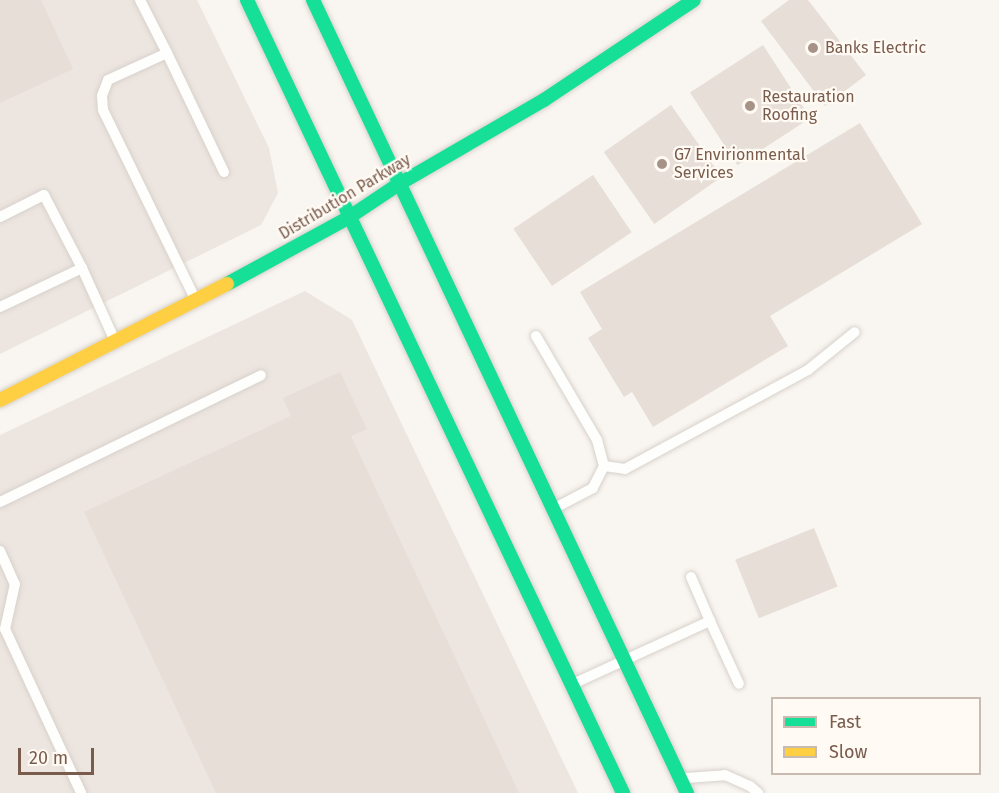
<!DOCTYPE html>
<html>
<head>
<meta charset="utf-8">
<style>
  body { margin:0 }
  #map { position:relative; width:999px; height:793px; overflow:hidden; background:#f9f5f0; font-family:"Fira Sans",sans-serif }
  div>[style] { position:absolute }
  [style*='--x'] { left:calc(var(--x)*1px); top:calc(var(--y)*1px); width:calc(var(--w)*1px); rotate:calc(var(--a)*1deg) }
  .industrial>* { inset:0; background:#ede5e0 }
  .building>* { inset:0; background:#e6ded7; transform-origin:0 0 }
  .roads { filter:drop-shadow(0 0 2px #d7d1cb) drop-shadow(0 0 2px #d7d1cb) }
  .lane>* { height:10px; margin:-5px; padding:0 5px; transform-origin:5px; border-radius:5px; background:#fefefd }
  .fast>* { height:14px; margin:-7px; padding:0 7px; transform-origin:7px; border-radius:7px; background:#16e098 }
  .slow>* { height:14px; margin:-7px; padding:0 7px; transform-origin:7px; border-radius:7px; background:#ffcf43 }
  .dots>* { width:16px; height:16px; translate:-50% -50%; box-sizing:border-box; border:3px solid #fffaf3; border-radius:50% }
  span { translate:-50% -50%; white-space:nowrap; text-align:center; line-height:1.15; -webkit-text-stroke:4.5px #fffaf3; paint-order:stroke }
  .poi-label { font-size:16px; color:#7a5c4d }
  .left { translate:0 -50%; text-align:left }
  .street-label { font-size:16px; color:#7a5c4d }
  .legend { position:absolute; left:771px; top:697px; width:210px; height:78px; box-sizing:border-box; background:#fffaf3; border:2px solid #cabbb1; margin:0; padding:8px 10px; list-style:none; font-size:18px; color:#7a5c4d }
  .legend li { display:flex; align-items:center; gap:12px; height:30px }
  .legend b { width:30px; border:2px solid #cabbb1 }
  .scale { position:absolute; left:18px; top:748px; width:76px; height:27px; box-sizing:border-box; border:3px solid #7a5c4d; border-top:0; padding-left:8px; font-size:18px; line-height:21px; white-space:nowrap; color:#7a5c4d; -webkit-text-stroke:4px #fffaf3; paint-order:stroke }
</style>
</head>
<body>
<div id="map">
  <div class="industrial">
    <i style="clip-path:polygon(0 0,197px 0,269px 148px,278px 193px,261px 225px,0 354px)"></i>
    <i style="clip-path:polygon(305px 291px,352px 320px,578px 793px,0 793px,0 435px)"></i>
  </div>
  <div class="building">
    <i style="clip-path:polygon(0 0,41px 0,73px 69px,0 103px)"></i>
    <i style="clip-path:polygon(789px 0,808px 0,866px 75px,825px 106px,761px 21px)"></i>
    <i style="left:763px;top:45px;width:87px;height:87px;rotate:57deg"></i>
    <i style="left:671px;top:105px;width:88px;height:82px;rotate:55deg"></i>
    <i style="clip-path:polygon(860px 123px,922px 224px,770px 316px,788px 346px,653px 427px,632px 392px,624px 397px,588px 338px,602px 329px,580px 292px)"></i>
    <i style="left:593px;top:175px;width:69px;height:96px;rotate:56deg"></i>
    <i style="clip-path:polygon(340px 372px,367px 429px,351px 436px,519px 793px,216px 793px,84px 512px,291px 416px,283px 398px)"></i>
    <i style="left:814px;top:528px;width:63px;height:85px;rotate:68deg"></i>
  </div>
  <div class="roads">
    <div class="lane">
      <i style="--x:140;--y:0;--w:59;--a:63"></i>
      <i style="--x:167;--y:53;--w:65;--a:155.4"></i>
      <i style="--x:108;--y:80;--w:17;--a:111"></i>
      <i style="--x:102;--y:96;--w:14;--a:86"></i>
      <i style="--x:103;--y:110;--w:212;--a:64"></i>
      <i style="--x:167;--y:53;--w:132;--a:64.4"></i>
      <i style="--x:0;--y:217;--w:49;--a:-26.6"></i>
      <i style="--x:44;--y:195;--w:82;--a:62.5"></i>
      <i style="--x:0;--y:307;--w:91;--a:-25.4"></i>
      <i style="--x:82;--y:268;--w:80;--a:65.7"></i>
      <i style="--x:536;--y:336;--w:121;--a:59.6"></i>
      <i style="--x:597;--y:440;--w:27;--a:75"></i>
      <i style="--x:604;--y:466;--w:25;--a:117"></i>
      <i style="--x:593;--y:488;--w:41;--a:152.2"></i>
      <i style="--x:604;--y:466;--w:21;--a:8"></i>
      <i style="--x:625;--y:469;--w:208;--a:-28.4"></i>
      <i style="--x:808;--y:370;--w:60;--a:-39"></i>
      <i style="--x:0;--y:502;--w:290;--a:-25.9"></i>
      <i style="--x:0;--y:551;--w:36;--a:66"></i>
      <i style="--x:15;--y:584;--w:46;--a:102.5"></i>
      <i style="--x:5;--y:629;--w:181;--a:65.1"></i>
      <i style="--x:691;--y:577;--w:48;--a:66.6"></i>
      <i style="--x:575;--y:683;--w:149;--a:-24.7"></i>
      <i style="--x:710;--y:621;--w:69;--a:65.3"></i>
      <i style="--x:686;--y:778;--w:39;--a:-4"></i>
      <i style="--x:725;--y:775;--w:27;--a:24"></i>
      <i style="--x:750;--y:786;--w:11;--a:41"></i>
    </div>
    <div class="fast">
      <i style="--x:247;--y:0;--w:878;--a:64.63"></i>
      <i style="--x:313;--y:0;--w:877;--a:64.75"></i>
      <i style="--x:227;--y:284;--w:138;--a:-28.6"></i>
      <i style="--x:348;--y:218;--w:61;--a:-33.7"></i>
      <i style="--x:399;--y:184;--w:168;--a:-30.1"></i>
      <i style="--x:544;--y:100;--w:180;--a:-33.7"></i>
    </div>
    <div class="slow">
      <i style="--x:0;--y:400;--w:255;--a:-27.1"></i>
    </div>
  </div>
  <div class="dots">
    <i style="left:813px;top:48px;background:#a69286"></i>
    <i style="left:750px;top:106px;background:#a69286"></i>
    <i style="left:662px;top:164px;background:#a69286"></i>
  </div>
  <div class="poi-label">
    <span class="left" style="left:825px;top:48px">Banks Electric</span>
    <span class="left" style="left:762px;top:106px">Restauration<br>Roofing</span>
    <span class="left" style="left:674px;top:164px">G7 Envirionmental<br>Services</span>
  </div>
  <div class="street-label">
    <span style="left:345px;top:197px;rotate:-31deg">Distribution Parkway</span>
  </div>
  <ul class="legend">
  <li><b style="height:8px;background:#16e098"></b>Fast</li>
  <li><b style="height:8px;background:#ffcf43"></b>Slow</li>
  </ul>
  <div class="scale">20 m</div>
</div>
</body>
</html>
